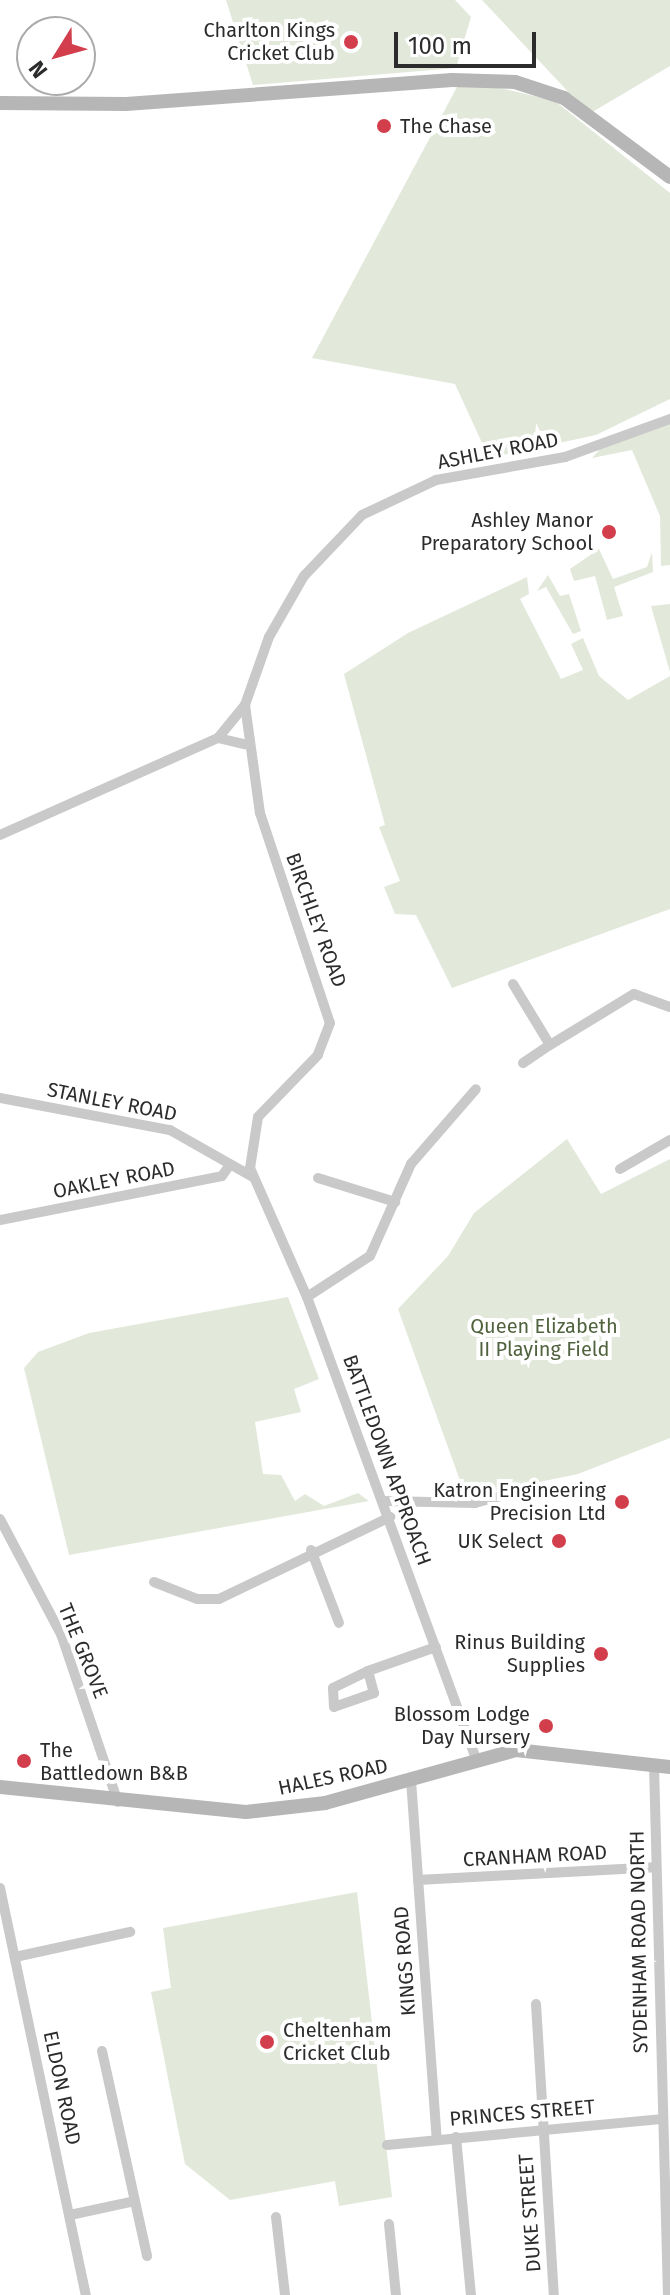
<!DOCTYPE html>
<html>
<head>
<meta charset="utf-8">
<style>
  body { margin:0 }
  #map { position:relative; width:670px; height:2295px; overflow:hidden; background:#fff; font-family:"Fira Sans",sans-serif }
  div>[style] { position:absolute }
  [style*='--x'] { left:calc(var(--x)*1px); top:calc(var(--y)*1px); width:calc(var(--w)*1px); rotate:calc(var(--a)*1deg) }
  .green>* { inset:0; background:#e2e8da }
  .street>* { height:10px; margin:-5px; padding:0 5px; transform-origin:5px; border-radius:5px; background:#c9c9c9 }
  .secondary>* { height:14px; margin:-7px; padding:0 7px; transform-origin:7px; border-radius:7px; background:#b6b6b6 }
  .dots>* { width:22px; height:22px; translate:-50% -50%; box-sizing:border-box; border:4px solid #fff; border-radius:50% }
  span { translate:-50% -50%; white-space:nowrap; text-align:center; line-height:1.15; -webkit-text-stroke:8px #fff; paint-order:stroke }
  .poi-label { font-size:20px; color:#2c2c2c }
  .right { translate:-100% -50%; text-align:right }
  .left { translate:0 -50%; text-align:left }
  .street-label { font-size:20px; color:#2c2c2c }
  .park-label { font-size:20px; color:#50623e }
  .north { position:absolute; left:16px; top:16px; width:80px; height:80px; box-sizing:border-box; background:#fff; border:2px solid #ababab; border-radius:50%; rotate:233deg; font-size:22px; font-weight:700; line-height:32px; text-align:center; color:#2c2c2c }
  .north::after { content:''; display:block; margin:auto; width:28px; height:36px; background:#d23e4c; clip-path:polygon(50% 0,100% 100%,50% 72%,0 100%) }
  .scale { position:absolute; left:394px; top:32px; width:142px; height:36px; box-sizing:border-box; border:4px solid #2c2c2c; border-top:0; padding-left:10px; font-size:24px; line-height:28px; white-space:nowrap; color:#2c2c2c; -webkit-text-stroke:6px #fff; paint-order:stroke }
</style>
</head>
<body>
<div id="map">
  <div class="green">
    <i style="clip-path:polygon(226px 0,455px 0,471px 17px,456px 68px,253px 85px)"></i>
    <i style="clip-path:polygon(482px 0,670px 0,670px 66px,589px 114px)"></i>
    <i style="clip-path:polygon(492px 86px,555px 101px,670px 193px,670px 399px,596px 435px,489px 458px,455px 384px,312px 358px,457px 87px)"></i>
    <i style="clip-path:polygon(670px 420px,670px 565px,661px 566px,660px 516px,632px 450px,592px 458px,603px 446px)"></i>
    <i style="clip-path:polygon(599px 549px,613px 579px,647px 567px,652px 552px,653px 572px,614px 587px,623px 616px,607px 620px,595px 576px,574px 581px,570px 569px)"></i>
    <i style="clip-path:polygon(548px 575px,560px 596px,569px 594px,581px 631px,573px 634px,546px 587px,537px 591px)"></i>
    <i style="clip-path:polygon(527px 577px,529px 594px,520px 599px,561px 679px,583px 670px,571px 644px,583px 638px,599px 676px,628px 700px,670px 676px,670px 909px,452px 988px,416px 915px,395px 914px,384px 887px,400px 881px,379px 827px,385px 825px,344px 674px,408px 633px)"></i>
    <i style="clip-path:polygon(670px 604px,670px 672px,651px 606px)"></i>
    <i style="clip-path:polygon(567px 1139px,601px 1194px,670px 1159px,670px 1438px,578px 1474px,466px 1497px,398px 1309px,448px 1256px,474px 1213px)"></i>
    <i style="clip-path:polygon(288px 1297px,319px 1379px,294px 1389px,301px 1412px,255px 1422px,263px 1474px,281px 1475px,295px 1501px,305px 1494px,324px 1506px,358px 1493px,369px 1501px,69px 1555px,24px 1368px,38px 1352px,89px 1333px)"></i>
    <i style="clip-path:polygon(357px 1892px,392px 2197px,339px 2206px,335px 2181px,230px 2200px,185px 2164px,151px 1992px,171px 1988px,163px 1928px)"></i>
  </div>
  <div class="street">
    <i style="--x:245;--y:705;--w:109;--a:82.1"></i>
    <i style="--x:260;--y:813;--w:221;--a:71.6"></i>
    <i style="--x:330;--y:1023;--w:34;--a:111"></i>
    <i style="--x:318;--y:1055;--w:86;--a:134.1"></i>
    <i style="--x:258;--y:1117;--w:52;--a:98.9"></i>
    <i style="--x:250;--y:1168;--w:141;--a:66.2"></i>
    <i style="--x:307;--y:1297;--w:492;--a:69.9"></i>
    <i style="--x:218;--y:738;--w:28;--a:13"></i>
    <i style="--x:0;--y:835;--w:239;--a:-24"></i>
    <i style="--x:218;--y:738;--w:43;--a:-50.7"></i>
    <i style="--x:245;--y:705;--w:72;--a:-70.6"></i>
    <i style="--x:269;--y:637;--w:70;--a:-60.2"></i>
    <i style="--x:304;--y:576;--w:84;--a:-46.4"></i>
    <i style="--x:362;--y:515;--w:82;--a:-25.3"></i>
    <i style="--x:436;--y:480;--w:131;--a:-10.1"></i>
    <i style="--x:565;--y:457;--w:112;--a:-19.9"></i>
    <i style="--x:513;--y:984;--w:71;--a:58.8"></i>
    <i style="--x:550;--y:1045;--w:98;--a:-31.3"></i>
    <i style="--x:634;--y:994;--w:38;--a:20"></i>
    <i style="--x:523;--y:1063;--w:32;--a:-34"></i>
    <i style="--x:0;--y:1098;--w:173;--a:10.7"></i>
    <i style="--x:170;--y:1130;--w:95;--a:29.5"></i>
    <i style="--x:620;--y:1169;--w:58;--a:-30.1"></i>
    <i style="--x:318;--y:1178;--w:81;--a:17.3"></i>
    <i style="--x:0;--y:1220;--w:226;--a:-11.2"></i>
    <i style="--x:222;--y:1176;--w:12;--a:-55"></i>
    <i style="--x:307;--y:1297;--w:75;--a:-33.1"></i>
    <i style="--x:370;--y:1256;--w:101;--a:-66"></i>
    <i style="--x:411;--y:1164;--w:99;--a:-49.1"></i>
    <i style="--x:384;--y:1501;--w:91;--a:1.3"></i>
    <i style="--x:475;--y:1503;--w:28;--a:-15"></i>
    <i style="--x:0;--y:1519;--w:130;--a:62.1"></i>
    <i style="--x:61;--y:1634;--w:177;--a:71.3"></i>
    <i style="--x:311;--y:1550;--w:78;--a:69"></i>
    <i style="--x:154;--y:1582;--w:46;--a:21.6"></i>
    <i style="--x:197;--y:1599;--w:22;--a:0"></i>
    <i style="--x:219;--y:1599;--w:190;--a:-25.6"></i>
    <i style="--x:368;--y:1671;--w:23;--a:75"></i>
    <i style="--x:374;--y:1693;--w:42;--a:160.7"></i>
    <i style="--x:334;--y:1707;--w:19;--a:-93"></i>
    <i style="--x:333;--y:1688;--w:39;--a:-26"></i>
    <i style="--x:368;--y:1671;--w:72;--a:-19.4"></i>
    <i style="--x:654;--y:1765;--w:530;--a:88.49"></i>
    <i style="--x:411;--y:1780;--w:360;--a:85.9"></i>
    <i style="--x:418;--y:1880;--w:237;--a:-3.1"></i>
    <i style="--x:0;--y:1888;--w:416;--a:78.1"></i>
    <i style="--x:15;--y:1957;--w:118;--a:-12.3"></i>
    <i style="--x:536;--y:2004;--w:292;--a:86.5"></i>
    <i style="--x:102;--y:2051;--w:210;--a:77.6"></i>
    <i style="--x:456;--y:2137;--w:159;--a:84.6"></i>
    <i style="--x:387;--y:2145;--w:275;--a:-5.4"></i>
    <i style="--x:70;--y:2215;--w:66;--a:-12.2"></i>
    <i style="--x:276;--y:2217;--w:79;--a:83.4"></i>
    <i style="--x:389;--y:2224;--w:71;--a:84.4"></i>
  </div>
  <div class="secondary">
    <i style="--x:0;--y:103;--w:126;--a:0.5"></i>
    <i style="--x:126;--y:104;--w:327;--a:-4.2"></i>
    <i style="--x:452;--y:80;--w:63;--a:1.8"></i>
    <i style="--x:515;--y:82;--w:52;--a:18.1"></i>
    <i style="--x:564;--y:98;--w:132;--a:36.7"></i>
    <i style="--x:0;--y:1787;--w:247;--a:5.8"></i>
    <i style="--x:246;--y:1812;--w:80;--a:-6.5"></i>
    <i style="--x:325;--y:1803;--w:198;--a:-15.5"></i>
    <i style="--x:516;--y:1750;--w:155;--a:6.3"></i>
  </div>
  <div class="dots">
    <i style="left:351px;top:42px;background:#d23e4c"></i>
    <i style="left:384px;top:126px;background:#d23e4c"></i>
    <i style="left:609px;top:532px;background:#d23e4c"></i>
    <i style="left:622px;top:1502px;background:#d23e4c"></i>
    <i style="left:559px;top:1541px;background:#d23e4c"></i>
    <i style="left:601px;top:1654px;background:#d23e4c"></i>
    <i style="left:546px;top:1726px;background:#d23e4c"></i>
    <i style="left:24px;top:1761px;background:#d23e4c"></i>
    <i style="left:267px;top:2042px;background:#d23e4c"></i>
  </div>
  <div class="poi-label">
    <span class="right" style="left:335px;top:42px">Charlton Kings<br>Cricket Club</span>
    <span class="left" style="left:400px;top:126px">The Chase</span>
    <span class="right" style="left:593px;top:532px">Ashley Manor<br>Preparatory School</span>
    <span class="right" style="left:606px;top:1502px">Katron Engineering<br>Precision Ltd</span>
    <span class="right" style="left:543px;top:1541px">UK Select</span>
    <span class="right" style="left:585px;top:1654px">Rinus Building<br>Supplies</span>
    <span class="right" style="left:530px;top:1726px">Blossom Lodge<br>Day Nursery</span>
    <span class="left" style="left:40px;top:1762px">The<br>Battledown B&amp;B</span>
    <span class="left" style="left:283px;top:2042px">Cheltenham<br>Cricket Club</span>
  </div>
  <div class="street-label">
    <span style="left:498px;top:451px;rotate:-11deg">ASHLEY ROAD</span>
    <span style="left:316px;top:920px;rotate:70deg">BIRCHLEY ROAD</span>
    <span style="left:112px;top:1102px;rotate:11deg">STANLEY ROAD</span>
    <span style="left:114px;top:1180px;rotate:-11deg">OAKLEY ROAD</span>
    <span style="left:387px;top:1460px;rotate:70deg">BATTLEDOWN APPROACH</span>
    <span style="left:83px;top:1651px;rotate:68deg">THE GROVE</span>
    <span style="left:333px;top:1777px;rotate:-12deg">HALES ROAD</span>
    <span style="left:535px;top:1856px;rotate:-3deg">CRANHAM ROAD</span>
    <span style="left:639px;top:1942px;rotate:-91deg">SYDENHAM ROAD NORTH</span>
    <span style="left:405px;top:1961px;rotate:-94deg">KINGS ROAD</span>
    <span style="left:62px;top:2088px;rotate:78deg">ELDON ROAD</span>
    <span style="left:522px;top:2113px;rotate:-5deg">PRINCES STREET</span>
    <span style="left:530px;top:2213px;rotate:-94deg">DUKE STREET</span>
  </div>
  <div class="park-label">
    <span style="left:544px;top:1338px">Queen Elizabeth<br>II Playing Field</span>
  </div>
  <div class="north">N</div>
  <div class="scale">100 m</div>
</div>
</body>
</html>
